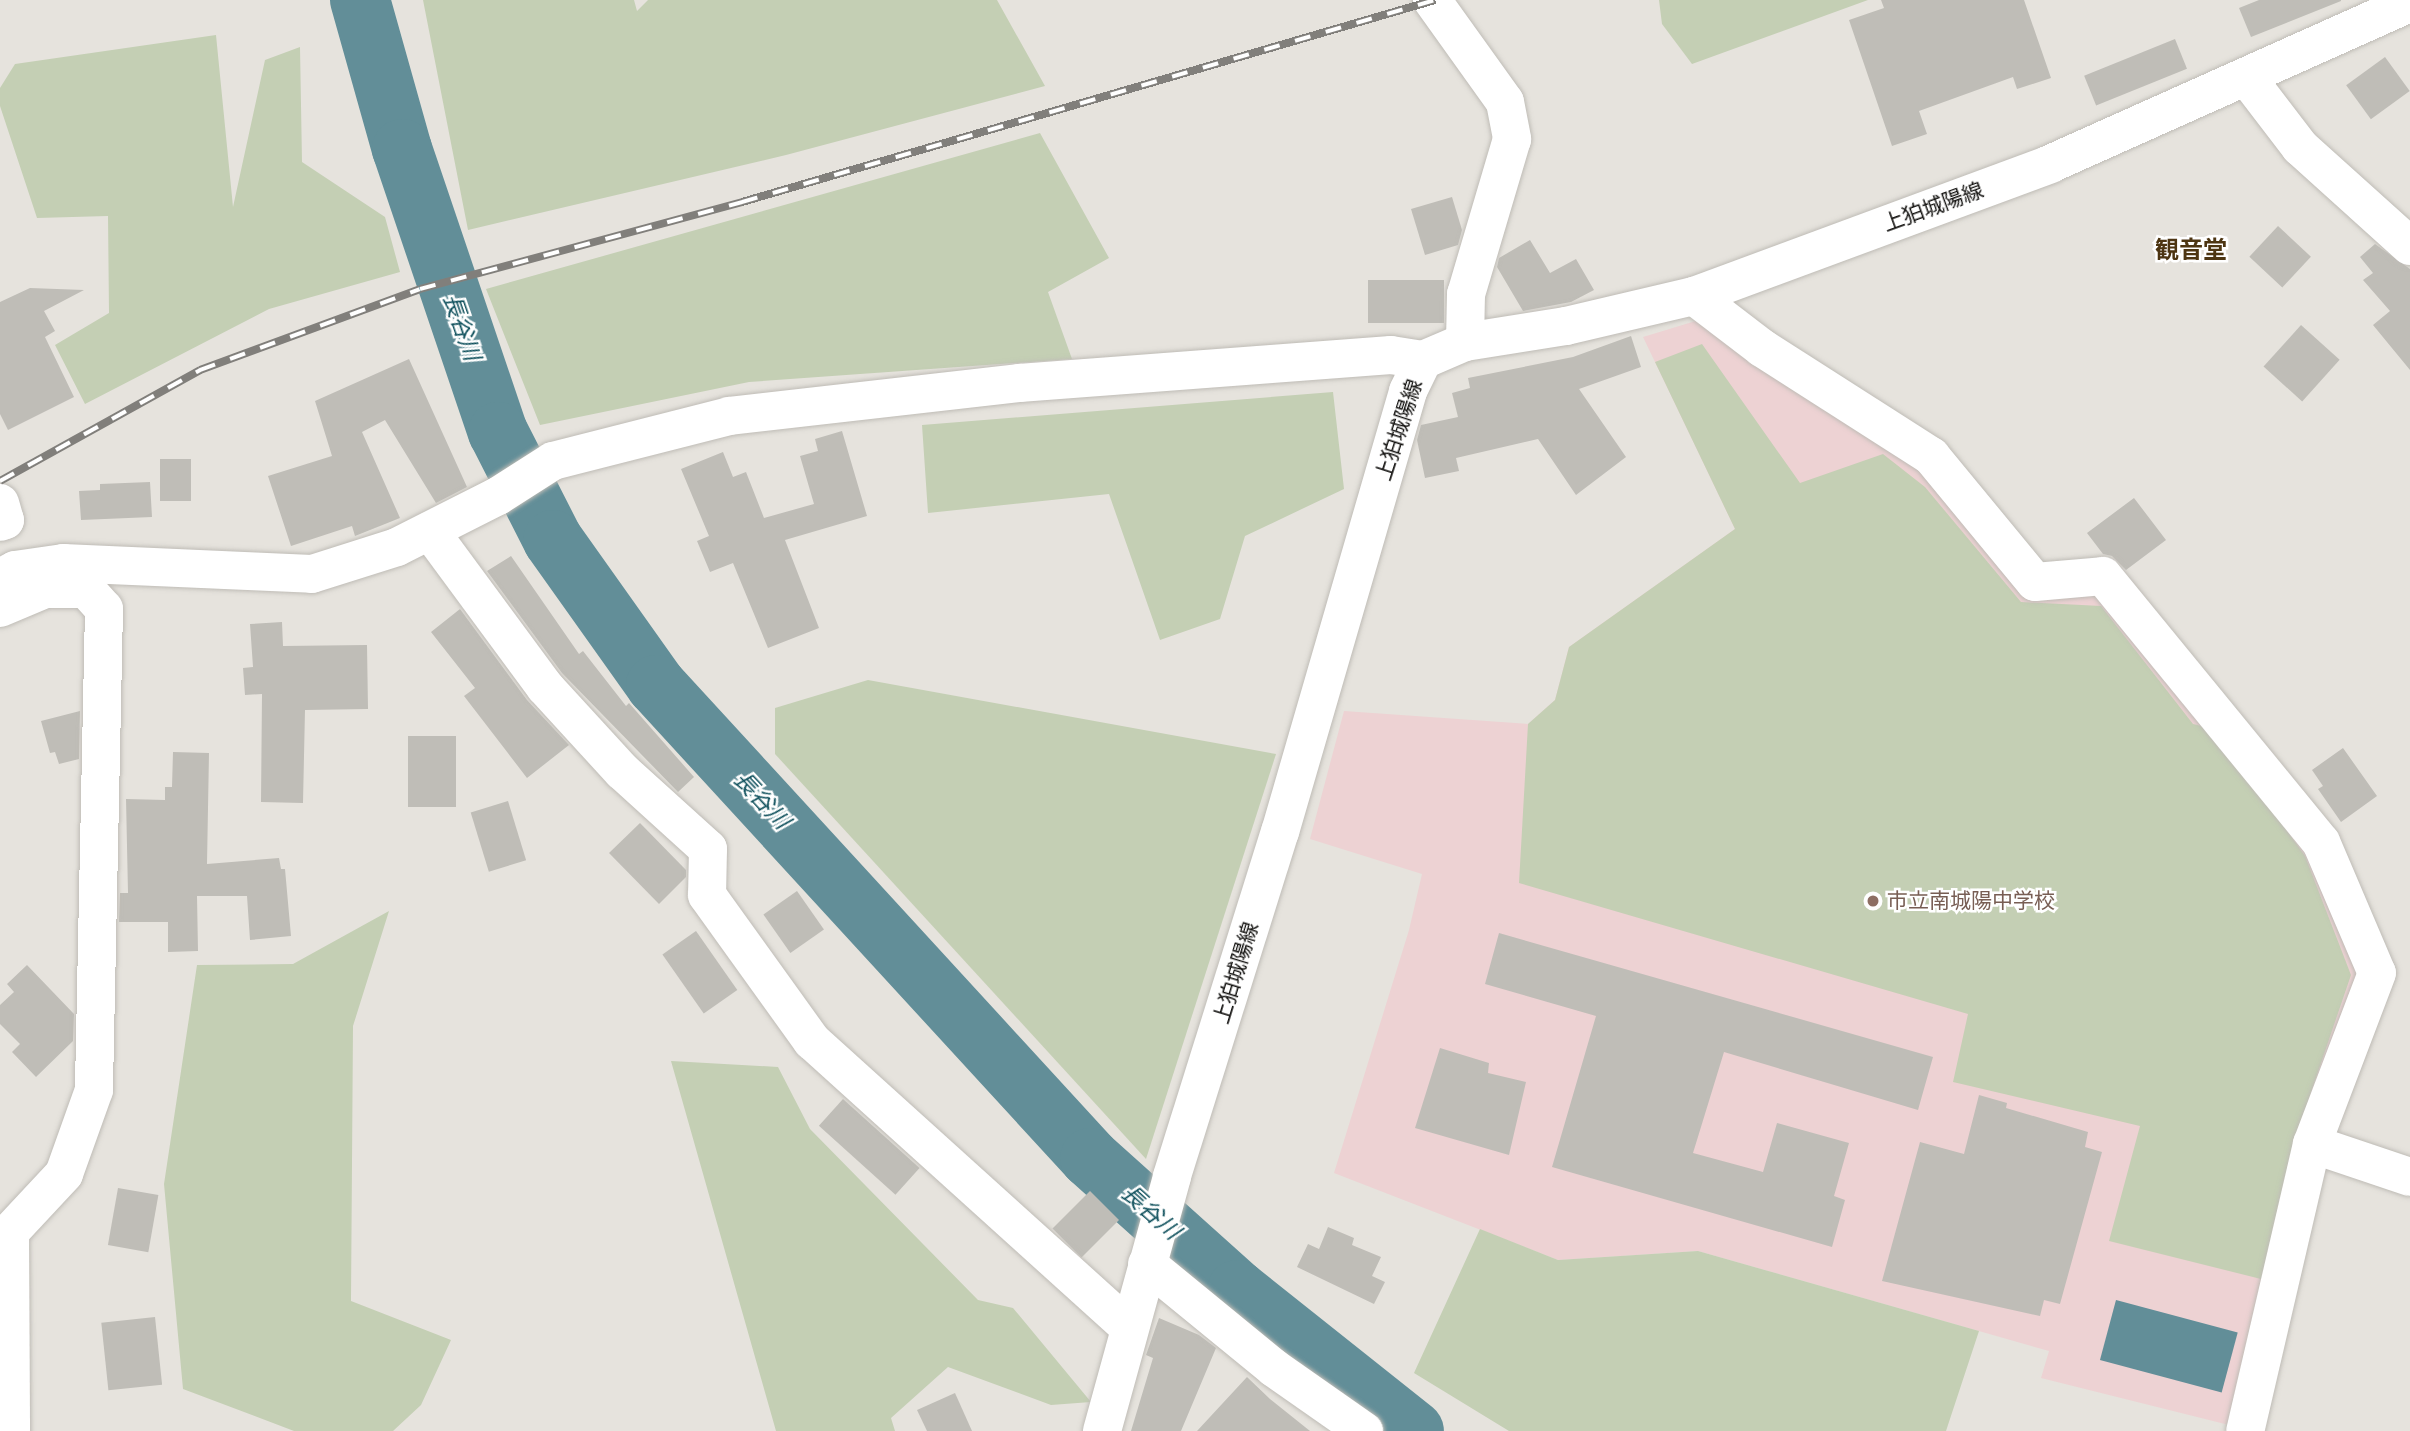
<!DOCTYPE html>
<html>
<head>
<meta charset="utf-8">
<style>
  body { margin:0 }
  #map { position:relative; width:2410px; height:1431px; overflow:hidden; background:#e6e3dd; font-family:Inter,"Noto Sans JP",sans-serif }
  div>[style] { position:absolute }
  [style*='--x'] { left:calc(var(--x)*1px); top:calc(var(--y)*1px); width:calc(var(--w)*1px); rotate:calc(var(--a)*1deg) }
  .education>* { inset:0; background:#edd2d3 }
  .green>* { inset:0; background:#c4cfb4 }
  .water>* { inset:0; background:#628e98; transform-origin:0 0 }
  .river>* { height:60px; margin:-30px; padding:0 30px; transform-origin:30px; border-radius:30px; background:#628e98 }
  .building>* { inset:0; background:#bfbdb7; transform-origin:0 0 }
  .roads { filter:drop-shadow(0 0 2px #bfbcb6) drop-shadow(0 0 2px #bfbcb6) }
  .minor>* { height:38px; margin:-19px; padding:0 19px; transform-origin:19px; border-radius:19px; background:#fff }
  .major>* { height:38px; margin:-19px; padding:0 19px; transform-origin:19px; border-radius:19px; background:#fff }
  .rail>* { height:8px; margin-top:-4px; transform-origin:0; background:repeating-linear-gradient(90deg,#fff 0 16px,#817f7b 0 32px); box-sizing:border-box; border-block:2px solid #817f7b }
  .dots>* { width:19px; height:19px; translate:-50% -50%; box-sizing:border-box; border:4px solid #fff; border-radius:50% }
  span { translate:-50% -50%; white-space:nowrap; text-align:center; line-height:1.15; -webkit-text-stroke:5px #fff; paint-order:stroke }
  .street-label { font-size:21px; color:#12110f }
  .education-label { font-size:21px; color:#785e54 }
  .left { translate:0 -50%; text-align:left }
  .water-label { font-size:23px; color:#0f505c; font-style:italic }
  .quarter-label { font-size:24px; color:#4d3512; font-weight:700 }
</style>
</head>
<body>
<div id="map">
  <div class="education">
    <i style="clip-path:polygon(1699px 320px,1893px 444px,1980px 532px,2108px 594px,2311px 852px,2358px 977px,2237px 1427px,2041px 1378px,2049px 1351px,1698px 1251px,1558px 1260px,1334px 1173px,1409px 930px,1422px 874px,1310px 839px,1344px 711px,1528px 724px,1555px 700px,1569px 647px,1735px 529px,1643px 337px)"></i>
  </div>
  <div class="green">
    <i style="clip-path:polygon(423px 0,634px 0,637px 11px,648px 0,997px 0,1045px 86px,786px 155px,468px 230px)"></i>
    <i style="clip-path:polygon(1659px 0,1868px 0,1692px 64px,1662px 24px)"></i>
    <i style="clip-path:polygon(216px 35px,233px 207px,265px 60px,300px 47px,302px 162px,385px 217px,400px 272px,269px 309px,85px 404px,55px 345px,109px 313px,108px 216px,37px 218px,0 106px,0 88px,15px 64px)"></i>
    <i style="clip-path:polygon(1040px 133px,1109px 258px,1048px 292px,1072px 359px,749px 382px,540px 425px,486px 289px)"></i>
    <i style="clip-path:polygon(1702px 344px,1800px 483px,1883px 454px,1925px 487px,2021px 602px,2101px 606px,2193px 724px,2214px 729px,2305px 856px,2351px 975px,2305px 1110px,2265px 1280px,2109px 1241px,2140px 1126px,1953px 1082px,1968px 1014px,1519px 883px,1528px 724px,1555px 700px,1569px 647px,1735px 529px,1655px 362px)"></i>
    <i style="clip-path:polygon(1333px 392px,1344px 489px,1245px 536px,1220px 619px,1160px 640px,1109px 494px,928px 513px,922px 425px)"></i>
    <i style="clip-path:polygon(868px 680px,1276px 754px,1146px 1159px,775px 754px,775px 708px)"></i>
    <i style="clip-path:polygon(389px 911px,353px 1026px,351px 1301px,451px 1340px,421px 1405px,393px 1431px,294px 1431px,183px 1389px,164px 1184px,197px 965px,293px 964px)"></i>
    <i style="clip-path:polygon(671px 1061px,778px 1067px,810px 1129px,978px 1300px,1013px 1308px,1091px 1402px,1051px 1405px,948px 1367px,891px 1418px,895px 1431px,776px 1431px)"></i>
    <i style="clip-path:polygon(1480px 1229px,1558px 1260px,1698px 1251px,1979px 1331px,1946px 1431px,1509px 1431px,1414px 1373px)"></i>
  </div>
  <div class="water">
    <i style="left:2116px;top:1300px;width:126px;height:62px;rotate:15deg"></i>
  </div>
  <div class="river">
    <i style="--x:360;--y:0;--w:155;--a:74.3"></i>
    <i style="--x:402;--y:149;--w:299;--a:71.3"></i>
    <i style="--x:498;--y:432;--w:121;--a:63"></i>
    <i style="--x:553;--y:540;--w:178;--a:54.6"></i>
    <i style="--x:656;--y:685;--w:642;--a:47.46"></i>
    <i style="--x:1090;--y:1158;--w:198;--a:41.9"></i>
    <i style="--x:1237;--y:1290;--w:226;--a:38.5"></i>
  </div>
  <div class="building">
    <i style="clip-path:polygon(1881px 0,2024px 0,2051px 78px,2017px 89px,2013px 77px,1919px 111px,1927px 134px,1892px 146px,1849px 20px,1884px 8px)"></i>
    <i style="clip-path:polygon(2259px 0,2341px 0,2341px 1px,2251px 37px,2239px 8px)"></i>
    <i style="left:2175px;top:39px;width:32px;height:98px;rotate:68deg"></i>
    <i style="left:2385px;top:57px;width:42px;height:48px;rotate:54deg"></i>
    <i style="clip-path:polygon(1452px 197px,1462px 230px,1458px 245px,1425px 255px,1411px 209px)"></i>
    <i style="left:2278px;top:226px;width:45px;height:42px;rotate:43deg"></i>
    <i style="clip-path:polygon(1530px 240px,1550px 273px,1576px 259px,1594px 290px,1571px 302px,1523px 311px,1497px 267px,1499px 258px)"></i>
    <i style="clip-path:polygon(2375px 244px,2410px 269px,2410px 370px,2373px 325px,2390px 311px,2363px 280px,2373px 273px,2360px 257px)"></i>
    <i style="left:1444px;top:280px;width:43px;height:76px;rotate:90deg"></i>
    <i style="clip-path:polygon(30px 288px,84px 290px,44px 311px,55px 331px,45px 337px,74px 397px,8px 430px,0 414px,0 302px)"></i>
    <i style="left:2301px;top:325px;width:52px;height:56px;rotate:42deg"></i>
    <i style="clip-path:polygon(1631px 336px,1641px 367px,1579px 389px,1626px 457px,1576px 495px,1538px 439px,1456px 458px,1459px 471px,1425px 478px,1417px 440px,1421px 425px,1458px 417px,1452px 393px,1470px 388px,1468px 378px,1573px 357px)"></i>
    <i style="clip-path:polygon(409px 359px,467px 487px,436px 503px,385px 420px,362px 432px,400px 518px,355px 536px,352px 526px,291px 546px,268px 476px,332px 456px,315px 401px)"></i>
    <i style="clip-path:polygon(842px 431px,867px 516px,785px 540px,819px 628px,768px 648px,733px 563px,710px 572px,697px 541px,709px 536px,681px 469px,723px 452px,733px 477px,746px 472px,764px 518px,814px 504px,800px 456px,818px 451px,815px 439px)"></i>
    <i style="left:191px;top:459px;width:42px;height:31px;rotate:90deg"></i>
    <i style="clip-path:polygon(150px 482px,152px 517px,81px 520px,79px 491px,100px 490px,100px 484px)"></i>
    <i style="clip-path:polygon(2134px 498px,2166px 540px,2126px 570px,2112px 556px,2103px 554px,2087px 533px)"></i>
    <i style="clip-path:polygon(511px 556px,579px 654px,583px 651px,626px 706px,629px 703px,694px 777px,678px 792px,562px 673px,487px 571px)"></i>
    <i style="clip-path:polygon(460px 609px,527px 700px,569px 745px,527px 778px,464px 696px,475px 688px,431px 632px)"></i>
    <i style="clip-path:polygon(282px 622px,283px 646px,367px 645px,368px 709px,305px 710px,303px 803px,261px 802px,262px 694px,245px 695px,243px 668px,253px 667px,250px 624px)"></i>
    <i style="clip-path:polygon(80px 711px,79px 759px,59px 764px,55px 752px,50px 753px,41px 721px)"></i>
    <i style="left:408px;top:736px;width:48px;height:71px"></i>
    <i style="clip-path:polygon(2343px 748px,2377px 796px,2341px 822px,2318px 789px,2323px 786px,2312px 770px)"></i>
    <i style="clip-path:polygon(173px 752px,209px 753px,207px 864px,279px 858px,281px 869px,285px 869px,291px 936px,250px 940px,247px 896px,197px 896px,198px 951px,168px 952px,168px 922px,119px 922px,120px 893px,128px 893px,126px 799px,165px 800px,165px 787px,172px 787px)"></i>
    <i style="left:508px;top:801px;width:62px;height:39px;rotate:73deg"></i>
    <i style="clip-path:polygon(640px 823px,686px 870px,686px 877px,659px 904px,609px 853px)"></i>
    <i style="left:797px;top:891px;width:47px;height:41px;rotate:55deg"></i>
    <i style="left:696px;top:931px;width:72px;height:41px;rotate:55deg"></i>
    <i style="clip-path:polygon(1499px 933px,1933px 1057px,1918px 1110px,1724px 1052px,1693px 1153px,1763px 1172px,1777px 1123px,1849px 1143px,1834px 1196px,1845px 1200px,1832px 1247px,1552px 1167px,1596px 1016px,1485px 984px)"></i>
    <i style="clip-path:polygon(27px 965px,74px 1014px,73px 1041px,36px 1077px,12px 1052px,20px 1044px,0 1024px,0 1005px,14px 992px,7px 984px)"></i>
    <i style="clip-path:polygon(1440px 1048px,1489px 1063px,1488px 1073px,1526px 1082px,1509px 1155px,1415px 1128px)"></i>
    <i style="clip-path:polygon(1979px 1095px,2007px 1103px,2006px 1108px,2088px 1132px,2085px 1147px,2102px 1152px,2060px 1304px,2044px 1300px,2040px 1316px,1882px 1281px,1920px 1142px,1964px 1154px)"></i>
    <i style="left:843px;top:1099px;width:103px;height:36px;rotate:42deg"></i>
    <i style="left:118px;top:1188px;width:41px;height:58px;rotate:10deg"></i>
    <i style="left:1090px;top:1191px;width:41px;height:53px;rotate:45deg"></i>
    <i style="clip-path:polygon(1328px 1227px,1354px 1238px,1352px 1245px,1381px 1257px,1372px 1276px,1385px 1282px,1374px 1304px,1297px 1267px,1308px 1244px,1319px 1249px)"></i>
    <i style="left:155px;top:1317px;width:68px;height:54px;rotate:84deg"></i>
    <i style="clip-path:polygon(1159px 1318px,1199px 1335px,1216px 1348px,1181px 1431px,1131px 1431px,1153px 1358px,1146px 1355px)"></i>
    <i style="clip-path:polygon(1247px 1377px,1270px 1399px,1310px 1431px,1197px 1431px)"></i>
    <i style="clip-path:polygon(955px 1393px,972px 1431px,927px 1431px,917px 1410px)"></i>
  </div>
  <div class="roads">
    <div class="minor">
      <i style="--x:1432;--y:0;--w:125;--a:54.4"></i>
      <i style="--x:1505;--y:102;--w:38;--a:79"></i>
      <i style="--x:1512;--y:139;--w:162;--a:106.5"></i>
      <i style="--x:1466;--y:294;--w:48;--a:91.2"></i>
      <i style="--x:2248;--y:79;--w:86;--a:52.6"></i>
      <i style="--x:2300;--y:147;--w:148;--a:42"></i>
      <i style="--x:1694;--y:296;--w:86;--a:37.4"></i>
      <i style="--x:1762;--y:348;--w:201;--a:32.6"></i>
      <i style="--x:1931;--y:456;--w:163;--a:50.5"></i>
      <i style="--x:2035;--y:582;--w:68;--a:-5"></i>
      <i style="--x:2103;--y:576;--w:344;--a:50.7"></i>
      <i style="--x:2321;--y:842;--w:142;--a:66.9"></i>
      <i style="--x:2377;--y:973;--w:183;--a:110.8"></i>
      <i style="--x:2312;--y:1144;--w:295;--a:103.1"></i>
      <i style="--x:0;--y:503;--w:18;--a:74"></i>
      <i style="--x:5;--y:520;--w:5;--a:158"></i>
      <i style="--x:430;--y:531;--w:194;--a:53.6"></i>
      <i style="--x:545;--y:687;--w:114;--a:47.5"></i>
      <i style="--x:622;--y:771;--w:116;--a:42.2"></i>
      <i style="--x:708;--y:849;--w:46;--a:91.2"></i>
      <i style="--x:707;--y:895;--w:180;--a:54.3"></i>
      <i style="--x:812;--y:1041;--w:427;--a:42.1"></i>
      <i style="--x:0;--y:578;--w:17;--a:-28"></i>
      <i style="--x:15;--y:570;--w:49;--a:-8.3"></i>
      <i style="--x:63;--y:563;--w:249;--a:2.5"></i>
      <i style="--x:312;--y:574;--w:89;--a:-17.6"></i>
      <i style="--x:397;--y:547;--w:113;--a:-26.8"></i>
      <i style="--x:498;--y:496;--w:65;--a:-32.5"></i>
      <i style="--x:553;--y:461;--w:182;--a:-14.3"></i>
      <i style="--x:729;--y:416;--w:292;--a:-6.5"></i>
      <i style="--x:1019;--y:383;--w:373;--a:-4.3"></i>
      <i style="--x:1391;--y:355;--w:32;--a:9"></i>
      <i style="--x:0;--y:608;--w:49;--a:-22.9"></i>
      <i style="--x:45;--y:589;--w:41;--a:0"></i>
      <i style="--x:86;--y:589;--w:27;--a:48"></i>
      <i style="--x:104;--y:609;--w:481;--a:91.2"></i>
      <i style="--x:94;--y:1090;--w:89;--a:109.7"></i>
      <i style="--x:64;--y:1174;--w:79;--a:133"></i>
      <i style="--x:10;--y:1232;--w:199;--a:89.7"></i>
      <i style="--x:2312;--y:1144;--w:103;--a:18.6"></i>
      <i style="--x:1147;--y:1264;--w:164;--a:39.3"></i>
      <i style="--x:1274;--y:1368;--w:110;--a:35"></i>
    </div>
    <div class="major">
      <i style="--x:1102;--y:1431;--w:264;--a:-74.6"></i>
      <i style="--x:1172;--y:1176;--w:361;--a:-72.6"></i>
      <i style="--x:1280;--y:832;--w:459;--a:-73.8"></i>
      <i style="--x:1408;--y:391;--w:34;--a:-64"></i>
      <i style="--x:1423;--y:360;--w:46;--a:-23.2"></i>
      <i style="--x:1465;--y:342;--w:102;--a:-9"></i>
      <i style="--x:1566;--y:326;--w:131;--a:-13.2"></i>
      <i style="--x:1694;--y:296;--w:380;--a:-20.3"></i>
      <i style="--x:2050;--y:164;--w:394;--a:-24.1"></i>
    </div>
  </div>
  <div class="rail">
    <i style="--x:0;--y:481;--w:229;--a:-29"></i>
    <i style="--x:200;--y:370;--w:234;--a:-20.2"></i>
    <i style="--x:420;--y:289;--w:334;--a:-15.1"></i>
    <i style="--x:742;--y:202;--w:722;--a:-16.25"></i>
  </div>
  <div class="dots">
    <i style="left:1873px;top:901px;background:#8d6e63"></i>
  </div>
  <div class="street-label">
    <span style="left:1933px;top:207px;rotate:-20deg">上狛城陽線</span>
    <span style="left:1399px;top:430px;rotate:-72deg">上狛城陽線</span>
    <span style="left:1236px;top:973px;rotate:-73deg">上狛城陽線</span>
  </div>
  <div class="education-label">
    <span class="left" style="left:1887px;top:901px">市立南城陽中学校</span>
  </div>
  <div class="water-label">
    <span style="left:462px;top:327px;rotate:71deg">長谷川</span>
    <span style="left:762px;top:800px;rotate:47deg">長谷川</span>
    <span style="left:1151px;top:1212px;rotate:42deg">長谷川</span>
  </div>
  <div class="quarter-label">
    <span style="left:2191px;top:250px">観音堂</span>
  </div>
</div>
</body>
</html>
